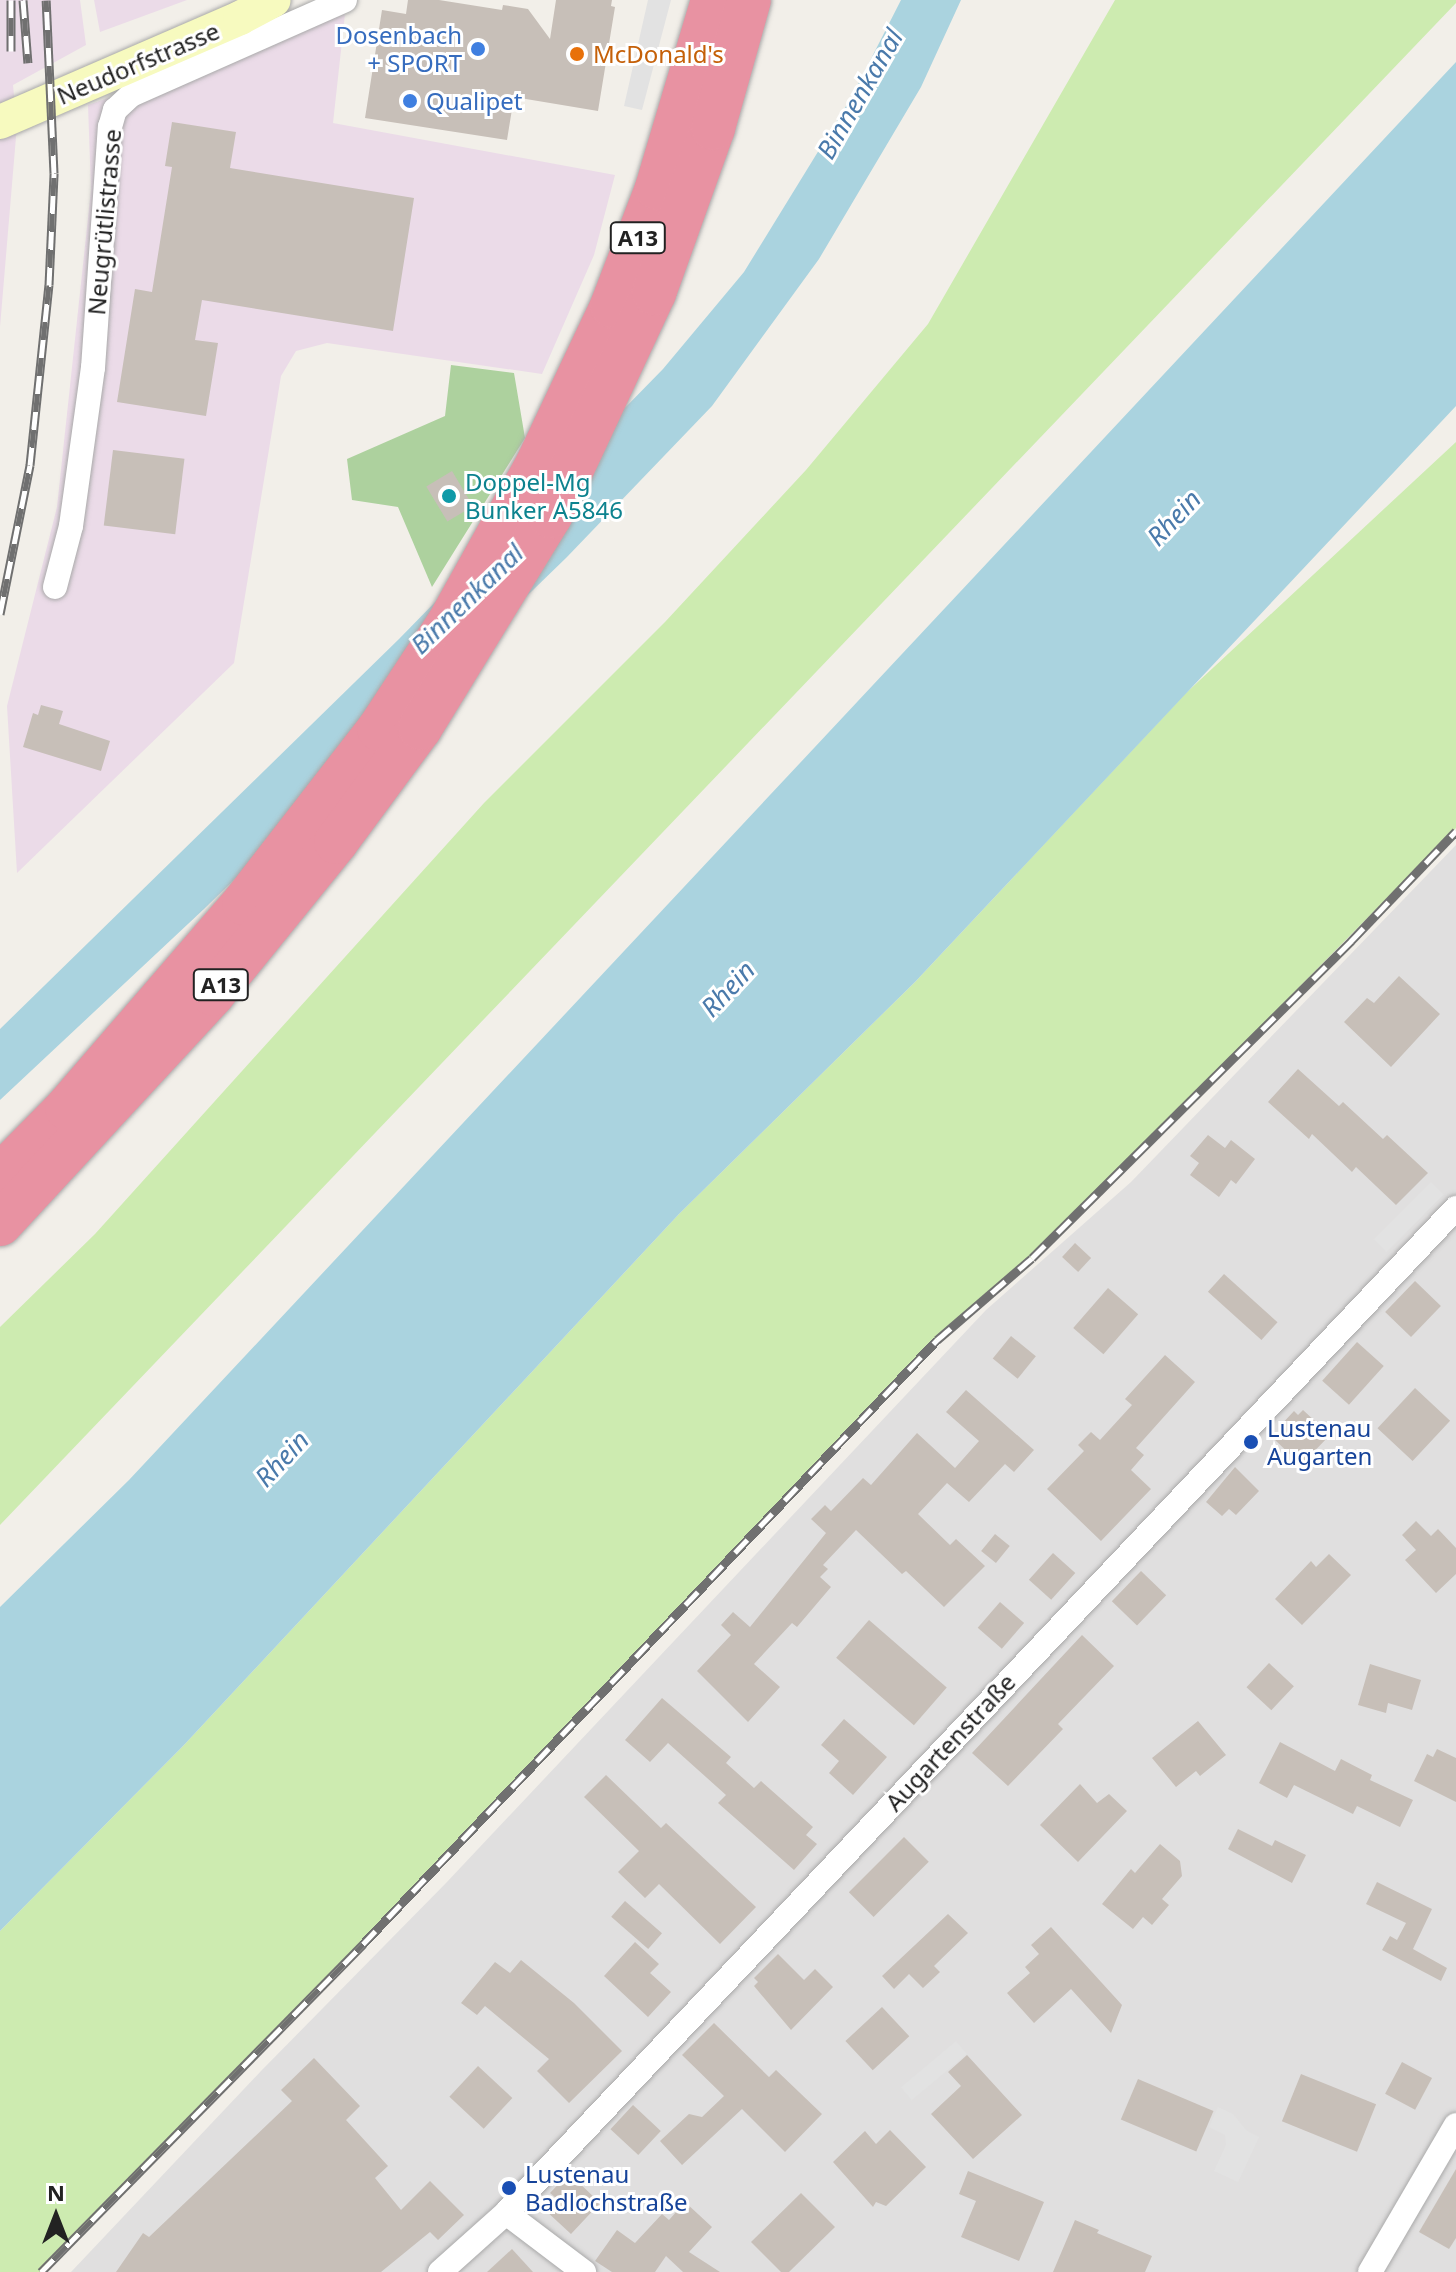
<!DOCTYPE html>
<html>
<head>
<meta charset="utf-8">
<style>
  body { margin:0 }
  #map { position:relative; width:1456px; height:2272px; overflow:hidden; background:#f2efe9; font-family:"Noto Sans",sans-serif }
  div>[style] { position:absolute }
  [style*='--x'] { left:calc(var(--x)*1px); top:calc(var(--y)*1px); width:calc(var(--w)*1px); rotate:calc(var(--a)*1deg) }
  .residential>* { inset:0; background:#e0dfdf }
  .industrial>* { inset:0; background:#ebdbe8 }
  .grass>* { inset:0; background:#cdebb0 }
  .forest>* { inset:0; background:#add19e }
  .parking>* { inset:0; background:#e2e2e2; transform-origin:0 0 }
  .water>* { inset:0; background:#aad3df }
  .building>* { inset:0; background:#c7bfb8; transform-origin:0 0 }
  .roads { filter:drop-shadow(0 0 2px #a9a9a9) drop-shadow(0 0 2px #a9a9a9) }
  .street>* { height:24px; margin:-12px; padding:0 12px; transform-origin:12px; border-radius:12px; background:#fff }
  .secondary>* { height:34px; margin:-17px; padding:0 17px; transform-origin:17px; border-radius:17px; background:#f7fabf }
  .highway>* { height:44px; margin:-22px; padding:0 22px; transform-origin:22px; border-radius:22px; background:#e892a2 }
  .rail>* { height:9px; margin-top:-4.5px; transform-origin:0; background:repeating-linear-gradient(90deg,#fff 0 18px,#707070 0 36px); box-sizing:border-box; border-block:2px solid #707070 }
  .dots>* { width:22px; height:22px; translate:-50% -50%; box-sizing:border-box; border:4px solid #fff; border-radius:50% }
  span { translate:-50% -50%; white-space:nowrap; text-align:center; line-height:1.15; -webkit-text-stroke:6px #fff; paint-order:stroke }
  .shield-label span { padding:2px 6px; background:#fff; border:2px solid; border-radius:6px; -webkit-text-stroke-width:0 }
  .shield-label { font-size:22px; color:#222; font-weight:700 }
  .shop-label { font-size:24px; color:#366cbe }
  .right { translate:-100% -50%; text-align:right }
  .left { translate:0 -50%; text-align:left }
  .food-label { font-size:24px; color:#c56008 }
  .street-label { font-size:24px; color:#222 }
  .culture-label { font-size:24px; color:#0d838f }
  .transit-label { font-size:24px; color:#164399 }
  .water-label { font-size:26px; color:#4a7aab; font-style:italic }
  .north { position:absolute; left:16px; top:2176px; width:80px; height:80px; -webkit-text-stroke:6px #fff; paint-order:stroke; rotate:0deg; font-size:22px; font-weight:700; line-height:32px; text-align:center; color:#222 }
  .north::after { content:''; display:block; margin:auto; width:28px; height:36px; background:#222; clip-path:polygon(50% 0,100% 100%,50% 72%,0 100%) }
</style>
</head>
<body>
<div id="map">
  <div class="residential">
    <i style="clip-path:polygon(1456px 845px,1456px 2272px,71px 2272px,261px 2071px,446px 1883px,986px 1310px,1131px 1182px)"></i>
  </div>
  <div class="industrial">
    <i style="clip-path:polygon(0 0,80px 0,86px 45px,13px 85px,17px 125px,0 327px)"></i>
    <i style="clip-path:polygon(94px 0,187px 0,100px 32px)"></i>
    <i style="clip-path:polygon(345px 14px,333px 123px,615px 175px,594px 255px,542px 374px,327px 343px,296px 351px,281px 376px,234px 663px,17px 873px,7px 706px,57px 507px,91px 190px,88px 105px)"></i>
  </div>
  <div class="grass">
    <i style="clip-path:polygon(1115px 0,1456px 0,1456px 3px,0 1525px,0 1327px,95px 1234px,484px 803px,665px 622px,806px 470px,928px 324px)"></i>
    <i style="clip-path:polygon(1456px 442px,1456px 828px,1032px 1258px,937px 1340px,500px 1800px,41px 2272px,0 2272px,0 1931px,184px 1745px,679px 1214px,915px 982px,1186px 693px)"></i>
  </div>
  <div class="forest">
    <i style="clip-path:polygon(451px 365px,514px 373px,525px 438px,432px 587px,398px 507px,352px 500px,347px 459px,445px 416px)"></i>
  </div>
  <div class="parking">
    <i style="clip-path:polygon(648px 0,671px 0,642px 110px,624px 106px)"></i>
    <i style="left:1431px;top:1182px;width:18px;height:81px;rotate:45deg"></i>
    <i style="left:956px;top:2041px;width:17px;height:72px;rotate:50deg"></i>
    <i style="clip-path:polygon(1218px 2107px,1233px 2114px,1247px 2131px,1259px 2137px,1238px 2182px,1214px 2171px,1226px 2145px,1225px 2135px,1209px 2127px)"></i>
  </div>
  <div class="water">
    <i style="clip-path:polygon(901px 0,961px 0,921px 87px,819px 259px,712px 406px,567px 557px,204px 909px,0 1100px,0 1029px,399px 639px,663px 369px,744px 272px,851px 98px)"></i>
    <i style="clip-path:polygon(1456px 62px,1456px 406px,915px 982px,679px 1214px,184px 1745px,0 1931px,0 1607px,129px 1480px)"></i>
  </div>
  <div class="building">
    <i style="clip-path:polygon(408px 0,439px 0,502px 10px,503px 5px,528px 9px,550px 39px,556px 0,612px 0,611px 6px,615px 7px,598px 111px,514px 97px,507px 140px,365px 118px,382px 10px,406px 14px)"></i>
    <i style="clip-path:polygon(172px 122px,236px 132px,230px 168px,414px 198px,393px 331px,202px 300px,195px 340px,218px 343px,206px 416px,117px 402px,135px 289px,152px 292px,172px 167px,165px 166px)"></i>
    <i style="left:113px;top:450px;width:72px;height:76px;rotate:7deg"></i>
    <i style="left:452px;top:471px;width:41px;height:30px;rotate:59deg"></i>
    <i style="clip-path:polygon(41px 705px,63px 711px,59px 724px,110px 741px,101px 771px,23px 747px,33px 713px,38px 715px)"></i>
    <i style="clip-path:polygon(1399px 976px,1440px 1014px,1391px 1067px,1344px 1022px,1367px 998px,1374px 1003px)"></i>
    <i style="clip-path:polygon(1298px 1069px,1339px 1106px,1343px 1102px,1383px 1139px,1387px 1135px,1428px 1173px,1396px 1205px,1356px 1167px,1352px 1172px,1312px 1134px,1309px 1139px,1268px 1102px)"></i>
    <i style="clip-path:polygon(1208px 1135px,1225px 1148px,1231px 1140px,1255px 1159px,1236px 1184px,1231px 1180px,1219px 1197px,1190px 1175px,1199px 1163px,1190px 1156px)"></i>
    <i style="left:1075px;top:1243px;width:22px;height:19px;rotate:43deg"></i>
    <i style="left:1224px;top:1274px;width:72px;height:24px;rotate:42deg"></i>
    <i style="left:1415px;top:1281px;width:36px;height:43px;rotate:44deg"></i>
    <i style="left:1108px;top:1288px;width:40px;height:53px;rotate:41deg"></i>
    <i style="left:1011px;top:1336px;width:32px;height:29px;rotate:39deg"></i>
    <i style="left:1357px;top:1342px;width:36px;height:52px;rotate:42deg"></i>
    <i style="clip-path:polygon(1165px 1355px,1195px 1382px,1136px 1448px,1144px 1455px,1131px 1470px,1151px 1489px,1101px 1541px,1047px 1489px,1084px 1451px,1078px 1445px,1091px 1432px,1100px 1440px,1132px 1405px,1125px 1399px)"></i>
    <i style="left:1415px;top:1388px;width:48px;height:55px;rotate:43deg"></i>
    <i style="clip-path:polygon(966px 1390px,1034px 1450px,1014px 1472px,1005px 1464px,969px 1502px,947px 1483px,918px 1514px,950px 1545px,956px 1539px,985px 1566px,944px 1607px,906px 1571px,902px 1574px,856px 1530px,823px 1565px,828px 1569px,820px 1577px,831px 1587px,797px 1627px,792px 1623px,754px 1664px,780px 1687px,748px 1722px,697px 1671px,731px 1635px,721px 1625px,733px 1612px,750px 1627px,826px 1533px,811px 1519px,825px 1505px,831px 1511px,863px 1478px,871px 1485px,917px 1433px,955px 1468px,979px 1441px,946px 1412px)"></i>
    <i style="clip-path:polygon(1303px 1410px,1330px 1435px,1301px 1465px,1274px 1439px,1283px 1430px,1280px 1426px,1294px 1411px,1298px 1415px)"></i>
    <i style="clip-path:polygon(1235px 1467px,1259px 1491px,1236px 1515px,1229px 1509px,1222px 1516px,1206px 1502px)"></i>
    <i style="clip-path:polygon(1416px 1521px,1431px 1536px,1438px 1529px,1456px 1548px,1456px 1574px,1436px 1593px,1405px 1560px,1416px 1550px,1402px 1535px)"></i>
    <i style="left:995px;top:1534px;width:19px;height:22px;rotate:39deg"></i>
    <i style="left:1053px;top:1553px;width:30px;height:36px;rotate:42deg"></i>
    <i style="clip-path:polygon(1329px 1554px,1351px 1575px,1302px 1625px,1275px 1599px,1311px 1561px,1316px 1567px)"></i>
    <i style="left:1141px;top:1571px;width:35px;height:42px;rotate:44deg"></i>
    <i style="left:1000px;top:1602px;width:32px;height:34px;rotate:41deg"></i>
    <i style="left:869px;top:1620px;width:103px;height:50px;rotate:41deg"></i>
    <i style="clip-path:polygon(1082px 1635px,1114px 1666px,1058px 1724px,1063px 1729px,1008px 1786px,972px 1753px)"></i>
    <i style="left:1269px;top:1663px;width:34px;height:33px;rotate:43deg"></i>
    <i style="clip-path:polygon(1370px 1664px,1421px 1680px,1412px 1710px,1388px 1703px,1386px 1713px,1358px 1705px)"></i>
    <i style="clip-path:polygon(662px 1698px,731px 1757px,726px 1763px,754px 1788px,761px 1781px,813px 1827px,806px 1835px,817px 1844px,794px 1870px,718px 1803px,726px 1795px,668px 1743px,650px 1762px,625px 1740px)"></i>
    <i style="clip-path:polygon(844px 1719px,887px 1757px,853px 1795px,829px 1773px,839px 1761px,821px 1745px)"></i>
    <i style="clip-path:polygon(1198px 1721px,1226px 1755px,1200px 1776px,1196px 1771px,1176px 1787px,1152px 1758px)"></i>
    <i style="clip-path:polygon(1280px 1742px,1335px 1771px,1341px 1759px,1372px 1775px,1370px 1780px,1413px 1800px,1400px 1827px,1357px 1806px,1353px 1814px,1294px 1785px,1287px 1798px,1259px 1783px)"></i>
    <i style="clip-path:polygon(1437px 1749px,1456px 1758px,1456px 1802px,1414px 1781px,1427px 1754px,1433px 1757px)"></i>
    <i style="clip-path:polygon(606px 1775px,661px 1828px,666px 1823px,756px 1907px,720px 1944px,659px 1884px,645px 1898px,618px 1872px,639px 1851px,584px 1797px)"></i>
    <i style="clip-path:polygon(1080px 1784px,1097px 1803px,1109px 1794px,1127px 1811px,1078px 1862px,1040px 1825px)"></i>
    <i style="clip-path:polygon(1238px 1829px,1272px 1846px,1275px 1840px,1306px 1855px,1292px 1883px,1228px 1849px)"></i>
    <i style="left:904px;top:1837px;width:35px;height:78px;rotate:45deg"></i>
    <i style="clip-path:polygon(1160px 1844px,1180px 1861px,1182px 1876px,1162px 1899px,1169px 1905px,1152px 1925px,1143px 1917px,1133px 1929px,1102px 1904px,1131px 1869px,1135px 1873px)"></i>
    <i style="clip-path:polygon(1377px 1882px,1432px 1909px,1413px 1949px,1447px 1968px,1441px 1981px,1382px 1950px,1390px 1936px,1397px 1940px,1406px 1923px,1366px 1904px)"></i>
    <i style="left:625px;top:1901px;width:49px;height:21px;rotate:41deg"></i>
    <i style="clip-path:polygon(948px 1914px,968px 1933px,934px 1966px,940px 1972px,923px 1988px,909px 1974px,894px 1989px,882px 1976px)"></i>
    <i style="clip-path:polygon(1051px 1927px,1122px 2005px,1111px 2033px,1071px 1989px,1034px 2023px,1007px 1993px,1030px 1973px,1025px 1967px,1039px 1954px,1031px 1945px)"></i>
    <i style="clip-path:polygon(635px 1942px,659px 1964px,650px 1973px,671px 1992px,648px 2017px,604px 1976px)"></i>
    <i style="clip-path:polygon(778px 1954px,804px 1980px,815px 1969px,833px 1987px,791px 2030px,754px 1986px,758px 1982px,754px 1978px)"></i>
    <i style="clip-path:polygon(521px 1960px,574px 2003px,622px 2051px,569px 2103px,537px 2071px,549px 2059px,485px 2006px,477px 2015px,461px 2003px,495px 1962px,510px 1973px)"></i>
    <i style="left:882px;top:2007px;width:40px;height:50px;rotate:47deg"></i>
    <i style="clip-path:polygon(714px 2023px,769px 2077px,776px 2070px,822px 2114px,785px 2152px,742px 2109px,682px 2165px,660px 2141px,689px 2114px,702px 2117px,724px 2096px,682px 2055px)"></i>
    <i style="clip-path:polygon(967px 2055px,1022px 2115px,973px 2159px,931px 2114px,961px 2086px,948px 2072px)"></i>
    <i style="clip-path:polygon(314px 2058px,360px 2106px,346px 2120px,388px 2166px,375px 2178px,401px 2210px,430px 2181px,464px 2215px,438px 2240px,430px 2232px,381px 2272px,116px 2272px,143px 2233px,149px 2237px,292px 2101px,281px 2090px)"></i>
    <i style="left:1402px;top:2062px;width:34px;height:36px;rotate:28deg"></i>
    <i style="left:478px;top:2066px;width:47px;height:42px;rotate:43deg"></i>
    <i style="left:1301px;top:2074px;width:81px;height:51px;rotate:22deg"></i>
    <i style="left:1138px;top:2079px;width:82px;height:44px;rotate:23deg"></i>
    <i style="left:633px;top:2105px;width:38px;height:33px;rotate:43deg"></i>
    <i style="clip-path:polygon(890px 2130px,926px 2167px,886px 2206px,876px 2202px,873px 2207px,833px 2162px,865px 2131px,876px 2144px)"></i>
    <i style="clip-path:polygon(1456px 2169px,1456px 2238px,1449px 2249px,1419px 2232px)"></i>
    <i style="clip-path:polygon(968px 2171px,1044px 2202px,1019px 2261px,961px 2237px,976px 2201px,959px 2194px)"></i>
    <i style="clip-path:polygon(569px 2173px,600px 2203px,571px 2234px,545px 2210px,556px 2198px,550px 2193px)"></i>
    <i style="clip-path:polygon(801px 2193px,835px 2227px,789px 2272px,781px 2272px,751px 2242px)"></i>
    <i style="clip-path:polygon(685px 2202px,712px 2227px,689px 2252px,720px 2272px,683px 2272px,666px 2256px,655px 2272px,612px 2272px,595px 2261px,617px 2230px,635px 2243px,662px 2214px,669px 2220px)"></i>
    <i style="clip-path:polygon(1075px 2220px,1099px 2230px,1097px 2233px,1152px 2256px,1145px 2272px,1053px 2272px)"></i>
    <i style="clip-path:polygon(512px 2249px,533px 2272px,487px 2272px)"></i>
  </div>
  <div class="roads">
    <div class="street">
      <i style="--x:55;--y:587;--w:63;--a:-75.3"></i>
      <i style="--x:71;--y:526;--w:160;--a:-82.1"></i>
      <i style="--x:93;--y:368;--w:242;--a:-86"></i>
      <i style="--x:110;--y:127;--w:18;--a:-74"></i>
      <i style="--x:115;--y:110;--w:22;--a:-43"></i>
      <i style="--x:131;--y:95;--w:234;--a:-23.9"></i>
      <i style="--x:506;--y:2213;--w:98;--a:37.1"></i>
      <i style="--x:440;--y:2272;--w:89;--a:-41.8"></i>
      <i style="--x:506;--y:2213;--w:1383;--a:-46.61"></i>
      <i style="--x:1370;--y:2272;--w:170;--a:-59.7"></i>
    </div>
    <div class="secondary">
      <i style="--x:0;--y:122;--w:262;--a:-23.4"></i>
      <i style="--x:240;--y:18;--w:38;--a:-28"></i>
    </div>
    <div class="highway">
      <i style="--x:0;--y:1176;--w:95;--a:-45.4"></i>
      <i style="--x:67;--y:1108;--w:271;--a:-49.2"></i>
      <i style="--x:244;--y:903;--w:220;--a:-52.2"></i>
      <i style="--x:379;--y:729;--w:127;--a:-56.6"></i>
      <i style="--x:449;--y:623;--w:181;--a:-60.9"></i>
      <i style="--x:537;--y:465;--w:176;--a:-64.7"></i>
      <i style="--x:612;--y:306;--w:126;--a:-69.1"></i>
      <i style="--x:657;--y:188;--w:196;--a:-73.4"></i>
      <i style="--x:0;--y:1224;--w:313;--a:-47.2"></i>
      <i style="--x:213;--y:994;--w:196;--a:-51"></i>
      <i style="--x:336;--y:842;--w:142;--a:-53.6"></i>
      <i style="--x:420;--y:728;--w:249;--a:-58.5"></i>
      <i style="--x:550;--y:516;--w:246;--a:-65"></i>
      <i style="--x:654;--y:293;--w:175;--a:-70.3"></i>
      <i style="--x:713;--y:128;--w:133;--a:-74.3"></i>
    </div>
  </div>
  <div class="rail">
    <i style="--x:11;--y:0;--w:51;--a:90"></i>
    <i style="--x:23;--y:0;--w:63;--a:85.5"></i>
    <i style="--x:0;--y:614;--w:152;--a:-78.6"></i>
    <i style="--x:30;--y:465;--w:181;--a:-84"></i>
    <i style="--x:49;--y:285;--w:112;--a:-87.4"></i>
    <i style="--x:54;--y:173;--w:173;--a:-92.6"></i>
    <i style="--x:41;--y:2272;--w:460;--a:-45.5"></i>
    <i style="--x:363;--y:1944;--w:833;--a:-46.46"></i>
    <i style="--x:937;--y:1340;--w:125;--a:-40.8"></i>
    <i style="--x:1032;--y:1258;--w:450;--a:-44.8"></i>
    <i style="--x:1351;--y:941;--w:152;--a:-46.3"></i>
  </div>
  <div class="dots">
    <i style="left:478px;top:49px;background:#3f7fe0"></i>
    <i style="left:577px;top:54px;background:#e8710a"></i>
    <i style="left:410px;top:101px;background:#3f7fe0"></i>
    <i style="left:449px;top:496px;background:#0f9aa8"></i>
    <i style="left:1251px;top:1442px;background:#1a4fb4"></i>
    <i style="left:509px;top:2188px;background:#1a4fb4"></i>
  </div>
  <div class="shield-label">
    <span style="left:638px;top:238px">A13</span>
    <span style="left:221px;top:985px">A13</span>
  </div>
  <div class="shop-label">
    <span class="right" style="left:462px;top:49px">Dosenbach<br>+ SPORT</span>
    <span class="left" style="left:426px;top:101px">Qualipet</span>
  </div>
  <div class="food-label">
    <span class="left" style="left:593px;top:54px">McDonald's</span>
  </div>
  <div class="street-label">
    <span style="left:138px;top:63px;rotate:-23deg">Neudorfstrasse</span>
    <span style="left:104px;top:222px;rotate:-85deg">Neugrütlistrasse</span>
    <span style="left:950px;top:1742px;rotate:-47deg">Augartenstraße</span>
  </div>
  <div class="culture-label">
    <span class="left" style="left:465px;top:496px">Doppel-Mg<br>Bunker A5846</span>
  </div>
  <div class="transit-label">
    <span class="left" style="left:1267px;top:1442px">Lustenau<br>Augarten</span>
    <span class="left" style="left:525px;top:2188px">Lustenau<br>Badlochstraße</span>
  </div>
  <div class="water-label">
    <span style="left:860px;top:94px;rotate:-60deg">Binnenkanal</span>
    <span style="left:1174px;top:518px;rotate:-47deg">Rhein</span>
    <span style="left:467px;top:599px;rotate:-44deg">Binnenkanal</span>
    <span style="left:728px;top:989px;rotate:-47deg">Rhein</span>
    <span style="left:282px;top:1459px;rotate:-47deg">Rhein</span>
  </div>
  <div class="north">N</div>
</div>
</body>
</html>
